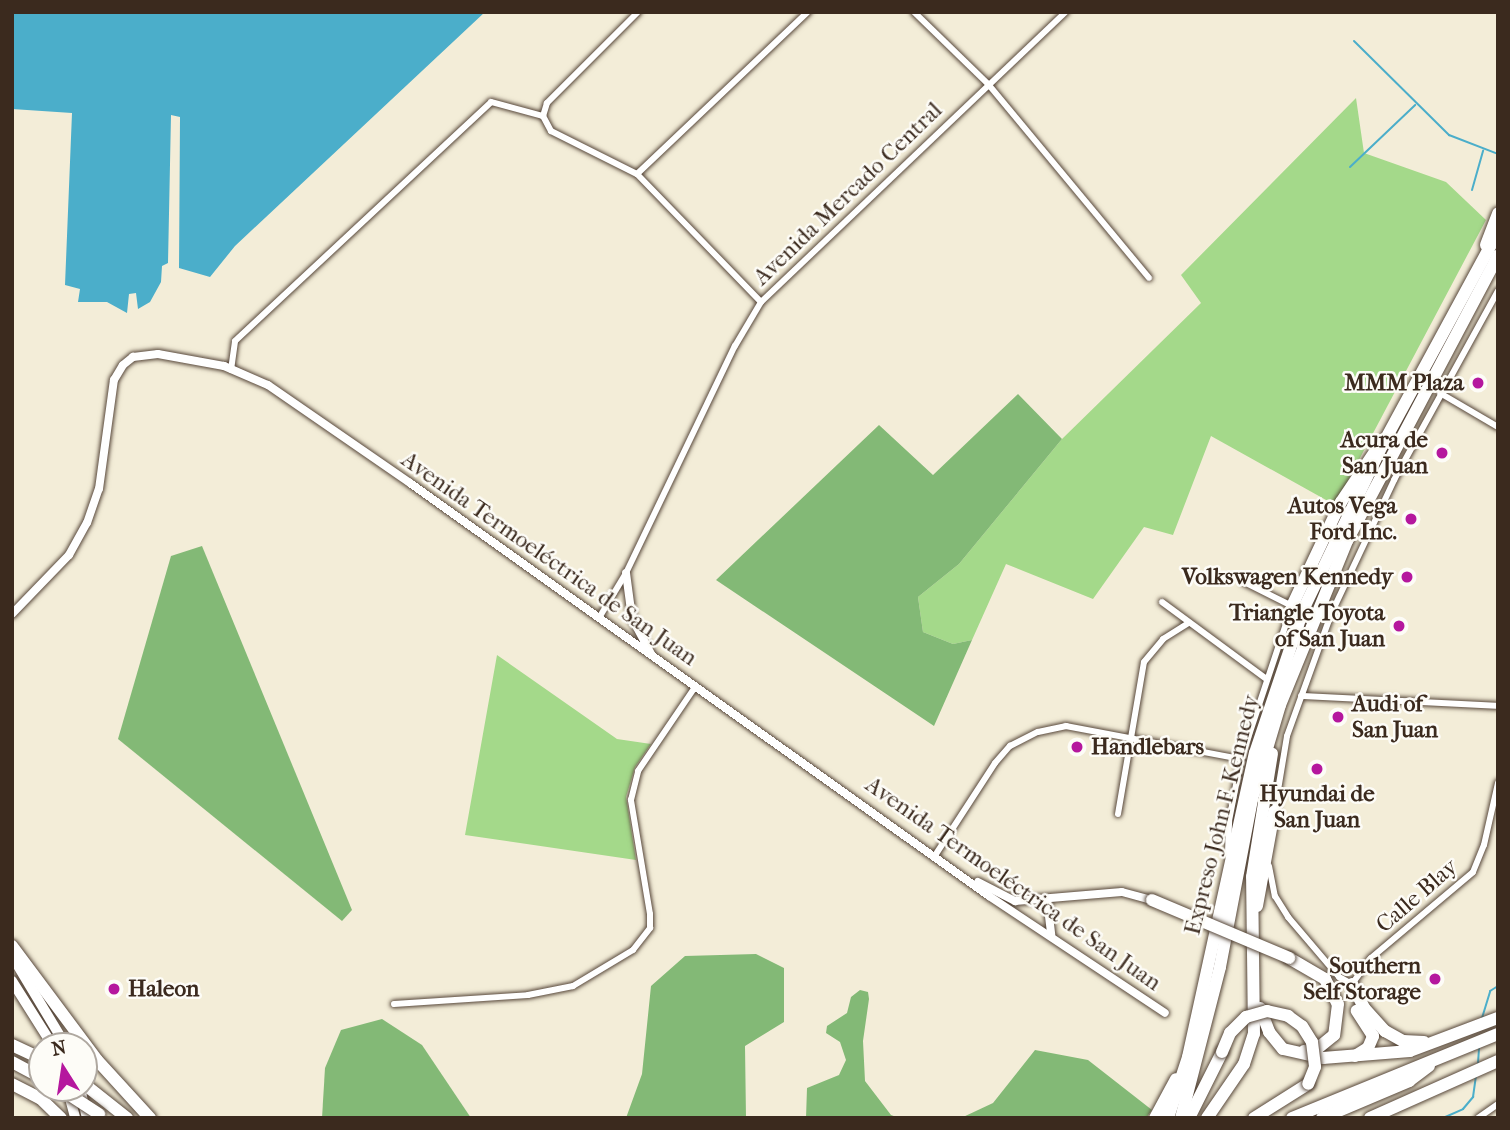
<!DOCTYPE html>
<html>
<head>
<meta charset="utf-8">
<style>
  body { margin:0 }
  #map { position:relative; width:1510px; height:1130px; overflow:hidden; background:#f3edd8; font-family:"IM FELL French Canon",serif }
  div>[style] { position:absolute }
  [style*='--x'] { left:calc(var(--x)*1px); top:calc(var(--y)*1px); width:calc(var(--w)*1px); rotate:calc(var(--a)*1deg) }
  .green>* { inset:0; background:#a4d98a }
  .forest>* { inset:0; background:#83b976 }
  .water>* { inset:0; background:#4baeca }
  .stream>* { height:2px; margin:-1px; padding:0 1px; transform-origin:1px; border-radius:1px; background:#4baeca }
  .roads { filter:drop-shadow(0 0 2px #57473a) drop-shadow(0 0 2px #57473a) }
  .minor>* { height:6px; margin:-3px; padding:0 3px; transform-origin:3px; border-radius:3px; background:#fff }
  .tertiary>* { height:8px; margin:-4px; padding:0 4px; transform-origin:4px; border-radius:4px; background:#fff }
  .trunk>* { height:10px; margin:-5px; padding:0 5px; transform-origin:5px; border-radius:5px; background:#fff }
  .motorway>* { height:12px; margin:-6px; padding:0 6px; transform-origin:6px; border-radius:6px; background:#fff }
  .bridges { filter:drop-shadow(0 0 2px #57473a) drop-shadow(0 0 2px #57473a) }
  .motorway-bridge>* { height:12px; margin:-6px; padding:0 6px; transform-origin:6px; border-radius:6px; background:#fff }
  .dots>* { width:19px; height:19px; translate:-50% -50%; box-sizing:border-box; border:4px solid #fdfcf7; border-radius:50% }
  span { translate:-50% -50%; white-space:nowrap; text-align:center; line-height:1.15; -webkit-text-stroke:5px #fdfcf7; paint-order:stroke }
  .street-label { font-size:23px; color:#3b2a1e }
  .poi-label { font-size:23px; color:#3b2a1e; font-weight:700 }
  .right { translate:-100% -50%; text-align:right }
  .left { translate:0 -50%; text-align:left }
  .frame { position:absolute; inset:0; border:14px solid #3b2a1e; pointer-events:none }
  .north { position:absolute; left:28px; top:1032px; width:70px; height:70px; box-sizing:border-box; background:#fdfcf7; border:2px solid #afa8a0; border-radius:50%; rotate:348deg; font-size:19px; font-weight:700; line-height:28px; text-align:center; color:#3b2a1e }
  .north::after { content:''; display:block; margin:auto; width:24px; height:32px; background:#b5179e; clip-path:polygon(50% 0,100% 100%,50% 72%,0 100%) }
</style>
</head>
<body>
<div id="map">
  <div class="green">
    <i style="clip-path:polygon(1356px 98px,1364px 153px,1446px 182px,1486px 220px,1335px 505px,1211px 436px,1173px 535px,1144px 527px,1093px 599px,1006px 564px,972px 640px,953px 644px,923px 632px,918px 597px,959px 564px,1062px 439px,1201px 303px,1181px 275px)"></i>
    <i style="clip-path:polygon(497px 655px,617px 739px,651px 744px,635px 767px,626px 797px,636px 860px,465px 835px)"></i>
  </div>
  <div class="forest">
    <i style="clip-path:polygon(1018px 394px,1062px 439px,959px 564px,918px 597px,923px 632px,953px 644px,972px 640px,934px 726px,716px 580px,879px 425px,933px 475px)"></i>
    <i style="clip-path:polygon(202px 546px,352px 910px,342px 921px,118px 739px,171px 556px)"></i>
    <i style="clip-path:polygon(756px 954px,784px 968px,784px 1022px,745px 1046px,746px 1118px,626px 1118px,642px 1074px,651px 986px,685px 956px)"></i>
    <i style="clip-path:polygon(860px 990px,868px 992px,869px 999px,863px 1041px,865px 1081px,891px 1115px,899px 1118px,806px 1118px,807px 1088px,839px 1075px,846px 1060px,840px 1042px,826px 1033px,827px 1026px,847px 1013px,851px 997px)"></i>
    <i style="clip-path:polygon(382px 1019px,422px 1045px,471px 1118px,322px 1118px,325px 1068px,341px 1030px)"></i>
    <i style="clip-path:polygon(1035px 1050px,1088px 1060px,1152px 1110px,1146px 1118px,961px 1118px,993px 1103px)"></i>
  </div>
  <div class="water">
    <i style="clip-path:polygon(12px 12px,485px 12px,235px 246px,210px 277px,179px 268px,180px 117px,171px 115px,168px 263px,162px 266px,161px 282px,150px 302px,138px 309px,136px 293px,129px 294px,127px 313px,107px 302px,78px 302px,80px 289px,65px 285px,72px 113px,12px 109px)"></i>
  </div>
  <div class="stream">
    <i style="--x:1354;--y:41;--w:134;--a:44.7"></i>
    <i style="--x:1449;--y:135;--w:53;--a:21.2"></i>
    <i style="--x:1350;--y:167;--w:90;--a:-43.6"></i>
    <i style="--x:1472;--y:190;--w:41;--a:-74.2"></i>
    <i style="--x:1482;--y:1018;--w:28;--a:-73"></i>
    <i style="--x:1490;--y:991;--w:9;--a:-32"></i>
    <i style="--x:1478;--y:1063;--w:15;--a:-86"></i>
    <i style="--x:1443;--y:1118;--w:22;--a:-24"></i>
    <i style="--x:1463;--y:1109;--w:16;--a:-50"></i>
    <i style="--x:1473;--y:1097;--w:21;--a:-82"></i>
  </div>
  <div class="roads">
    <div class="minor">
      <i style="--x:638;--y:12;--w:129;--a:135"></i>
      <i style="--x:547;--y:103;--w:14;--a:107"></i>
      <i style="--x:543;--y:116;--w:17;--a:62"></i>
      <i style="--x:551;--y:131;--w:96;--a:26.6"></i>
      <i style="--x:637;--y:174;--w:178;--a:45.9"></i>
      <i style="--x:914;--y:12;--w:103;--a:44.2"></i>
      <i style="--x:988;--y:84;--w:252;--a:50.3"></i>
      <i style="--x:637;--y:174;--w:236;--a:-43.5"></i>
      <i style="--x:231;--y:370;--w:29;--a:-82"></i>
      <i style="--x:235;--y:341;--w:350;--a:-43"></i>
      <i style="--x:491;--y:102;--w:54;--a:15.1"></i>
      <i style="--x:1440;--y:393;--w:67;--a:30.4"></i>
      <i style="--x:1162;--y:602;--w:128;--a:36.4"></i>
      <i style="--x:599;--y:618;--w:52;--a:-59"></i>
      <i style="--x:626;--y:573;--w:252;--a:-64.4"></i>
      <i style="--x:735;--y:346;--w:51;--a:-59.4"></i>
      <i style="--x:761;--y:302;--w:421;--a:-43.6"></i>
      <i style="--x:1301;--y:696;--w:197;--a:2.9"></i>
      <i style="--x:1118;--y:814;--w:154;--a:-80.3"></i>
      <i style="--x:1144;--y:662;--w:30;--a:-50"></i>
      <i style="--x:1163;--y:639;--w:31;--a:-32"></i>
      <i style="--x:1274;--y:814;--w:79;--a:-80.5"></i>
      <i style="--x:1287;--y:736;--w:132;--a:-70.1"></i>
      <i style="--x:1332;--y:612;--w:146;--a:-64.8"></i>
      <i style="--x:1394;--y:480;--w:216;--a:-61.2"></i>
      <i style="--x:1228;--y:853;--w:32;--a:-88"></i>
      <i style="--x:1229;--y:821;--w:63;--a:-79"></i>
      <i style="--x:1241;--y:759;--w:161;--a:-71.6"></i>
      <i style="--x:1292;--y:606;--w:54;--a:-153.4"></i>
      <i style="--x:936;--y:854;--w:108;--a:-57"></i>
      <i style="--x:995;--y:763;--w:23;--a:-49"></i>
      <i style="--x:1010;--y:746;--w:31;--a:-27"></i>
      <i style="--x:1038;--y:732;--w:29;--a:-12"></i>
      <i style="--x:1066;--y:726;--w:178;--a:10.7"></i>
      <i style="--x:1269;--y:866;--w:31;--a:79"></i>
      <i style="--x:1275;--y:896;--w:25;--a:58"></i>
      <i style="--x:1288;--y:917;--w:79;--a:49.6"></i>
      <i style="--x:1339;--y:977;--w:15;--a:28"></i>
      <i style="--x:1352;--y:984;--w:32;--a:-54"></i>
      <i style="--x:1371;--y:958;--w:133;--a:-40.1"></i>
      <i style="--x:1473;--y:872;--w:29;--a:-68"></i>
      <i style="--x:1484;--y:845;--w:64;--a:-77.3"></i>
      <i style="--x:394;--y:1004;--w:134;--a:-3.8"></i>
      <i style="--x:528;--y:995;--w:46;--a:-11.3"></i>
      <i style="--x:573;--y:986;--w:70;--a:-31"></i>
      <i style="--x:633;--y:950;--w:28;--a:-52"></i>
      <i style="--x:650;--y:928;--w:14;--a:-90"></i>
      <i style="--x:650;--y:914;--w:116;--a:-99.5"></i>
      <i style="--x:631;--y:800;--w:30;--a:-76"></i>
      <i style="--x:638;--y:771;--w:102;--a:-55.8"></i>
      <i style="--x:1478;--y:1118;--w:24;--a:-35"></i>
    </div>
    <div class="tertiary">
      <i style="--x:626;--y:573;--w:45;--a:82.4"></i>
      <i style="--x:632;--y:618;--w:40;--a:62"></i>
      <i style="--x:12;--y:614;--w:82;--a:-46"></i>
      <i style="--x:69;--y:555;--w:37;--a:-61"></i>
      <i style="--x:87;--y:523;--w:36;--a:-71"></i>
      <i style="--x:99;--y:489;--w:110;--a:-82.2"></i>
      <i style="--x:114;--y:380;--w:17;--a:-59"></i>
      <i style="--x:123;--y:365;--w:13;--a:-39"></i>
      <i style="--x:133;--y:357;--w:25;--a:-7"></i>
      <i style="--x:158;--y:354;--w:67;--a:10.3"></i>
      <i style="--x:224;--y:366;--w:48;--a:23.4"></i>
      <i style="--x:268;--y:385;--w:173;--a:34.6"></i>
      <i style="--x:410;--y:483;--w:711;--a:35.5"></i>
      <i style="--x:989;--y:896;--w:211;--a:33.6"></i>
      <i style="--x:978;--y:882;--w:42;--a:27.2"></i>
      <i style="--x:1015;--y:901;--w:107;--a:-4.8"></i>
      <i style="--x:1122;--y:892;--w:31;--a:15"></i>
      <i style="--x:1047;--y:900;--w:35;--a:83"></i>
    </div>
    <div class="trunk">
      <i style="--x:12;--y:956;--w:105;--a:59"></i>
      <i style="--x:12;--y:981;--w:77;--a:57.8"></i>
      <i style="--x:80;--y:1088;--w:31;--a:77"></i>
      <i style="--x:68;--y:1091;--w:28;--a:75"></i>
    </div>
    <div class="motorway">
      <i style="--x:1486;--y:245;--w:34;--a:-69"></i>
      <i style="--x:1292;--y:606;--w:115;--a:-64.8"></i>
      <i style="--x:1341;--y:502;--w:59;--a:-56"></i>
      <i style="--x:1257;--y:906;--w:96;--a:-79.7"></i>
      <i style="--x:12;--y:946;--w:142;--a:53.3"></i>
      <i style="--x:97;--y:1060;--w:79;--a:47.6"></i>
      <i style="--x:1289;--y:958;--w:42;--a:30.3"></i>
      <i style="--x:1325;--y:979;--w:28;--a:63"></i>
      <i style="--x:1338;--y:1004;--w:31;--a:97"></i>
      <i style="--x:1334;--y:1035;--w:22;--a:141"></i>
      <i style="--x:1317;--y:1049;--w:13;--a:171"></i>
      <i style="--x:1352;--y:984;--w:28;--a:63"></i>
      <i style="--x:1365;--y:1009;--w:30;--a:48"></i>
      <i style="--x:1385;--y:1031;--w:21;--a:29"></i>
      <i style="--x:1403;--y:1041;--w:21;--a:3"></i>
      <i style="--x:1260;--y:1008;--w:26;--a:69"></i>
      <i style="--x:1269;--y:1032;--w:22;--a:51"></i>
      <i style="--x:1283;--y:1049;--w:41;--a:12.7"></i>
      <i style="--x:1323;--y:1058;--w:87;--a:-4.6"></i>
      <i style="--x:1410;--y:1051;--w:94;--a:-20.6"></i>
      <i style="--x:12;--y:1045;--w:33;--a:25"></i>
      <i style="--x:1355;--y:1056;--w:15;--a:-32"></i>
      <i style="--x:1368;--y:1048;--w:13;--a:-67"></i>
      <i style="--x:1373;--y:1036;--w:30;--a:-123"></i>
      <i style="--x:12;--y:1062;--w:34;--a:28"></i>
      <i style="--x:12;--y:1084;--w:31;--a:27"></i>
      <i style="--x:40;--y:1098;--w:29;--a:44"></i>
      <i style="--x:84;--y:1084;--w:55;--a:38.3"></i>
      <i style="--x:1155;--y:1118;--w:44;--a:-61.7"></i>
      <i style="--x:1168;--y:1118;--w:64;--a:-71.8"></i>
      <i style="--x:1188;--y:1057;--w:311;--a:-77.6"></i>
      <i style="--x:1255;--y:753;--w:151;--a:-71.4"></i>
      <i style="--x:1303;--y:610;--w:187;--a:-64.3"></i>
      <i style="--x:1384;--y:442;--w:239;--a:-61.5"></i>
      <i style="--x:1181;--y:1118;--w:156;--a:-75.5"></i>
      <i style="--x:1220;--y:967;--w:171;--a:-79.2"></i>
      <i style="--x:1252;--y:799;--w:98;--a:-73.4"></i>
      <i style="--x:1280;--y:705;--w:177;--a:-67.8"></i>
      <i style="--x:1347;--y:541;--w:323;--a:-62.1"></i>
      <i style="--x:1189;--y:1118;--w:74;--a:-63.4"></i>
      <i style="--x:1207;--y:1118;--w:65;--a:-55.6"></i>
      <i style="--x:1244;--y:1064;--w:32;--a:-72"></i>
      <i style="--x:1254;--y:1034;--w:157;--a:-90.7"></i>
      <i style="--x:1252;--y:877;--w:125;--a:-80.8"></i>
      <i style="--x:1254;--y:1118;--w:64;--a:-32.2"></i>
      <i style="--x:1292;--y:1118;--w:222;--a:-22.2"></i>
      <i style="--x:1322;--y:1118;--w:95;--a:-23"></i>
      <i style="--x:1409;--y:1081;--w:25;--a:-37"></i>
      <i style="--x:1370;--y:1118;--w:140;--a:-24"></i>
    </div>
  </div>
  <div class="bridges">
    <div class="motorway-bridge">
      <i style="--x:1152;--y:900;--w:149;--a:22.9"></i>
      <i style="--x:1222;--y:1052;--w:21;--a:-67"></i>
      <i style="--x:1230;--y:1033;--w:23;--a:-45"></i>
      <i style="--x:1246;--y:1017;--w:22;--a:-16"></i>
      <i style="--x:1267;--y:1011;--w:22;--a:13"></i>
      <i style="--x:1288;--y:1016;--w:17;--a:36"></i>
      <i style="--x:1302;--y:1026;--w:19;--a:58"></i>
      <i style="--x:1312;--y:1042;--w:25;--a:83"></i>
      <i style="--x:1315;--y:1067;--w:18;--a:112"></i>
      <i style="--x:59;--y:1088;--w:48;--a:33"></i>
    </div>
  </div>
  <div class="dots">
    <i style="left:1478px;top:383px;background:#b5179e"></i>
    <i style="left:1442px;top:453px;background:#b5179e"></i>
    <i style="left:1411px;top:519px;background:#b5179e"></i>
    <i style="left:1407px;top:577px;background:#b5179e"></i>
    <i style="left:1399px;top:626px;background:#b5179e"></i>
    <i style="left:1338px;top:717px;background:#b5179e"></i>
    <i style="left:1077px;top:747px;background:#b5179e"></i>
    <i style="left:1317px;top:769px;background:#b5179e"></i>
    <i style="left:1435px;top:979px;background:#b5179e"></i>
    <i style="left:114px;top:989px;background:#b5179e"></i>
  </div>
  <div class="street-label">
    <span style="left:848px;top:194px;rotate:-44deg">Avenida Mercado Central</span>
    <span style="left:549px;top:559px;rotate:35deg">Avenida Termoeléctrica de San Juan</span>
    <span style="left:1222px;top:815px;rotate:-76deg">Expreso John F. Kennedy</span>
    <span style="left:1013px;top:884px;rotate:35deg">Avenida Termoeléctrica de San Juan</span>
    <span style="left:1417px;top:896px;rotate:-41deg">Calle Blay</span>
  </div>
  <div class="poi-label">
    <span class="right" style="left:1464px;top:383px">MMM Plaza</span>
    <span class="right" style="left:1428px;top:453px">Acura de<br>San Juan</span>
    <span class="right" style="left:1397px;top:519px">Autos Vega<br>Ford Inc.</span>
    <span class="right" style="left:1393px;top:577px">Volkswagen Kennedy</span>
    <span class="right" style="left:1385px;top:626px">Triangle Toyota<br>of San Juan</span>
    <span class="left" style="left:1352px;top:717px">Audi of<br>San Juan</span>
    <span class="left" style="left:1091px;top:747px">Handlebars</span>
    <span style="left:1317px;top:807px">Hyundai de<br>San Juan</span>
    <span class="right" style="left:1421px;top:979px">Southern<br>Self Storage</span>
    <span class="left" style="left:128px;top:989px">Haleon</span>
  </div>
  <div class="frame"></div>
  <div class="north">N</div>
</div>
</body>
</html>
